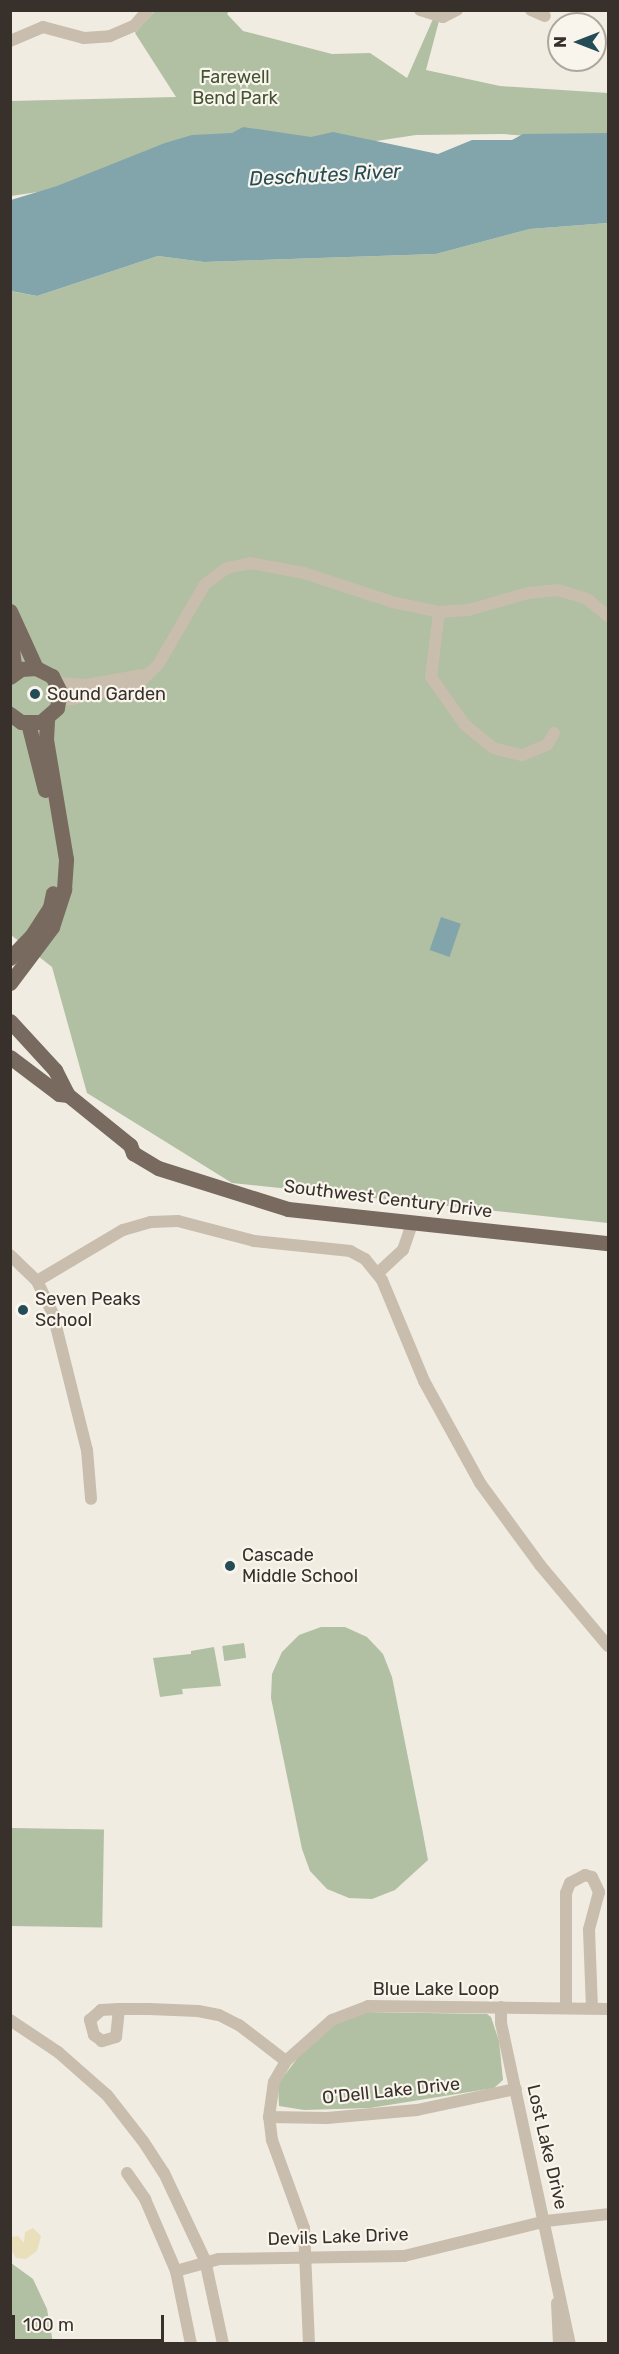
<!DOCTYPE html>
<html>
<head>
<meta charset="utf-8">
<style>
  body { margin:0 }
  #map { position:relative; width:619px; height:2354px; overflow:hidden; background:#f1ece1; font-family:Rubik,sans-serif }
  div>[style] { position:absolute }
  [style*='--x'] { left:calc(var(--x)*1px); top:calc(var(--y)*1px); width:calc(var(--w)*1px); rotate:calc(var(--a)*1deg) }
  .green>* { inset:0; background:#b1bfa2; transform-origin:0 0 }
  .sand>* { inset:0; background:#e9dfbb }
  .water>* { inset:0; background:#82a5ac; transform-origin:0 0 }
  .minor>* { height:12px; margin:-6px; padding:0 6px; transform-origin:6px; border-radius:6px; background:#c9bdad }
  .major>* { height:15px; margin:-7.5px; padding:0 7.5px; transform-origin:7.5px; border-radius:7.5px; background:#786a5e }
  .dots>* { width:16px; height:16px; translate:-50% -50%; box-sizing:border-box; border:3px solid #f9f5ed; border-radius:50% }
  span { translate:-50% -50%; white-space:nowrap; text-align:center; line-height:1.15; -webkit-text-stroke:4.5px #f9f5ed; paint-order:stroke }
  .park-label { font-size:18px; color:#425431 }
  .poi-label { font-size:18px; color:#38312b }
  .left { translate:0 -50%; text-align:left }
  .street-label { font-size:18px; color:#38312b }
  .water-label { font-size:20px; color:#244c56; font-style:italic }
  .frame { position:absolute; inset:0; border:12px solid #38312b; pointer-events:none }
  .north { position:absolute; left:547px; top:12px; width:60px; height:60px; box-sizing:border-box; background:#f9f5ed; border:2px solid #aca79f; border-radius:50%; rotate:270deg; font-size:16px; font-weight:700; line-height:24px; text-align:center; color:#38312b }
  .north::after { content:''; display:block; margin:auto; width:21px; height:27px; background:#244c56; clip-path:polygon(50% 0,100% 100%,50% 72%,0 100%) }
  .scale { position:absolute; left:12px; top:2315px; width:152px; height:27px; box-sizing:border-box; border:3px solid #38312b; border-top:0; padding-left:8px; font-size:18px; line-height:21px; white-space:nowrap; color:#38312b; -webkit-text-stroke:4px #f9f5ed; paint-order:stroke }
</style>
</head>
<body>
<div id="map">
  <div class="green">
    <i style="clip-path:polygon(155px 11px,229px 11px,227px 14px,243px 31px,332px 54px,370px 53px,407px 78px,433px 19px,439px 21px,426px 70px,500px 86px,608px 93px,608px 142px,503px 134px,416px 135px,11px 196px,10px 101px,176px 97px,135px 33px)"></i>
    <i style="clip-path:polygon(608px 223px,608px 1223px,232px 1183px,87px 1093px,52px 967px,11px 935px,10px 291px,37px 296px,158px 256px,204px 262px,436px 254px,530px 229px)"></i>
    <i style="clip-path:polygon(321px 1627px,345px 1627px,367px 1637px,383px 1654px,392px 1677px,422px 1828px,428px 1860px,395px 1890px,372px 1899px,349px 1898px,327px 1889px,310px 1871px,302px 1849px,271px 1698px,272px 1674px,282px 1652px,299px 1635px)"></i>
    <i style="left:244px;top:1643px;width:15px;height:22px;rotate:82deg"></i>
    <i style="clip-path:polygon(214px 1647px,221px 1686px,182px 1689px,183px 1694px,160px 1697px,153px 1658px,191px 1654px,191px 1651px)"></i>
    <i style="left:11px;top:1828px;width:93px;height:98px;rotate:1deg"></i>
    <i style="clip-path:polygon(362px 2012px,487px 2014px,491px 2017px,499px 2041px,503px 2080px,494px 2088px,370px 2108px,304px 2110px,279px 2106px,278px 2084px,302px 2052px,334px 2023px)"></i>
    <i style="clip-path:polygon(11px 2263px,33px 2279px,47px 2309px,53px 2343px,15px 2343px,11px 2332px)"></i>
  </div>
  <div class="sand">
    <i style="clip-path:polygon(33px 2228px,41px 2236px,37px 2251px,26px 2259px,16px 2258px,11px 2250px,11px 2237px,18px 2236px,24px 2243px,25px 2232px)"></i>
  </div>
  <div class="water">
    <i style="clip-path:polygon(243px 127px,311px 137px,333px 132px,438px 154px,472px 140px,512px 140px,523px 134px,608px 133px,608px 223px,530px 229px,436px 254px,204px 262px,158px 256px,37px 296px,11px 291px,11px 200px,57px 186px,165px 143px,192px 135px,232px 133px)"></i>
    <i style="left:441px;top:917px;width:21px;height:35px;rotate:19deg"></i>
  </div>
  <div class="minor">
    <i style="--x:420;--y:10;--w:24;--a:17"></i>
    <i style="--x:443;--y:17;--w:16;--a:-27"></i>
    <i style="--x:531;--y:10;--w:15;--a:23"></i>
    <i style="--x:10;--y:41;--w:36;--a:-23"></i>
    <i style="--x:43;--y:27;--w:42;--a:15"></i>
    <i style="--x:84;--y:38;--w:26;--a:-4"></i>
    <i style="--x:110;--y:36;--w:26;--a:-23"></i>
    <i style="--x:134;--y:26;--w:21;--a:-49"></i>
    <i style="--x:439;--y:612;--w:65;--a:97"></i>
    <i style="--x:431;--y:677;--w:59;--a:54.7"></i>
    <i style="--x:465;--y:725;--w:36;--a:39"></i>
    <i style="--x:493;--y:748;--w:30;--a:14"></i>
    <i style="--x:522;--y:755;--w:27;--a:-22"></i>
    <i style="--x:547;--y:745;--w:14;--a:-60"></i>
    <i style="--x:57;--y:683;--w:29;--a:4"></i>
    <i style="--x:86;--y:685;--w:57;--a:-10.1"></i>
    <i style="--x:59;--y:702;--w:81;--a:-12.8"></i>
    <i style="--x:138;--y:684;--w:28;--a:-44"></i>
    <i style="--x:158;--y:665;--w:94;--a:-59.9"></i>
    <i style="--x:205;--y:584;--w:27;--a:-36"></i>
    <i style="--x:227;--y:568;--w:24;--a:-12"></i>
    <i style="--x:250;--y:563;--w:55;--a:10.5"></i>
    <i style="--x:304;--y:573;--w:93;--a:18.2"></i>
    <i style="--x:392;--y:602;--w:48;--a:12"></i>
    <i style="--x:439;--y:612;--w:29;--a:-4"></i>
    <i style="--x:468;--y:610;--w:63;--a:-15.6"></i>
    <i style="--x:529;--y:593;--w:29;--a:-6"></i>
    <i style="--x:558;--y:590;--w:30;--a:17"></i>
    <i style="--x:587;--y:599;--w:27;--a:39"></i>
    <i style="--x:10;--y:1255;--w:37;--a:44"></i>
    <i style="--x:37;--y:1281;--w:37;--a:64"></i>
    <i style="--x:53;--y:1314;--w:140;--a:76"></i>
    <i style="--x:87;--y:1450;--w:49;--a:85.3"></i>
    <i style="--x:378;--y:1273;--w:34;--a:-43"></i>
    <i style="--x:403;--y:1250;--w:28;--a:-71"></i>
    <i style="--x:37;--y:1281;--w:100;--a:-30.7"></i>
    <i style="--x:123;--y:1230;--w:29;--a:-16"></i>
    <i style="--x:151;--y:1222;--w:27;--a:-2"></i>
    <i style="--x:178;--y:1221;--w:79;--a:14.7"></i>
    <i style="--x:254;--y:1241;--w:97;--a:5.9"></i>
    <i style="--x:350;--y:1251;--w:17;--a:28"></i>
    <i style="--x:365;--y:1259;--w:27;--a:51"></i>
    <i style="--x:382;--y:1280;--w:109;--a:67.4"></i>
    <i style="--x:424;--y:1381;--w:116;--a:61.2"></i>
    <i style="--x:480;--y:1483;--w:102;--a:53.8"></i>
    <i style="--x:540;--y:1565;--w:106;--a:50"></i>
    <i style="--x:566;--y:2006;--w:113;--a:-90"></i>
    <i style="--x:566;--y:1893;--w:11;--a:-68"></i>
    <i style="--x:570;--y:1883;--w:17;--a:-28"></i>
    <i style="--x:585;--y:1875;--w:7;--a:16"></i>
    <i style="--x:592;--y:1877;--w:17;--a:65"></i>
    <i style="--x:599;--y:1892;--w:39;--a:105"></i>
    <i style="--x:589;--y:1930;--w:77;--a:87.8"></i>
    <i style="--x:501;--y:2007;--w:16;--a:90"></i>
    <i style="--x:501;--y:2023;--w:328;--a:77.9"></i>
    <i style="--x:119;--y:2009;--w:28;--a:96"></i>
    <i style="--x:116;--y:2037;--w:15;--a:164"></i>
    <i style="--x:102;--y:2041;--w:10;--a:-143"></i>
    <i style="--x:94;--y:2035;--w:16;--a:-105"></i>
    <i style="--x:90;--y:2020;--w:15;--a:-42"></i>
    <i style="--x:101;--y:2010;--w:18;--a:-3"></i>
    <i style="--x:119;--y:2009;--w:30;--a:0"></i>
    <i style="--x:149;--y:2009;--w:49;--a:2.3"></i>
    <i style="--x:198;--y:2011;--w:21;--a:11"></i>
    <i style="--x:219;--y:2015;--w:22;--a:27"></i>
    <i style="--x:239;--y:2025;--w:59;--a:37.5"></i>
    <i style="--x:10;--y:2020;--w:58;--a:33.7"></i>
    <i style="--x:58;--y:2052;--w:65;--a:41.3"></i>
    <i style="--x:107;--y:2095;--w:58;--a:52"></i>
    <i style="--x:143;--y:2141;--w:38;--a:57"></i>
    <i style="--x:164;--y:2173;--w:96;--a:64.8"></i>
    <i style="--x:205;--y:2260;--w:86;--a:77.9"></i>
    <i style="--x:269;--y:2117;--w:58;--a:1"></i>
    <i style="--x:327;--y:2118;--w:90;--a:-5.1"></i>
    <i style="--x:417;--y:2110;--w:101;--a:-12"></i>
    <i style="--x:127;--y:2173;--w:32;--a:55"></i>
    <i style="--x:145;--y:2199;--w:78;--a:66.7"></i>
    <i style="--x:176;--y:2271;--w:75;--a:78.4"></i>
    <i style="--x:176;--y:2271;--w:45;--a:-15.6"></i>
    <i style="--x:219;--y:2259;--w:185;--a:-0.9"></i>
    <i style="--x:404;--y:2256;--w:146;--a:-13.8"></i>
    <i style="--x:546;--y:2221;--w:62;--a:-6.4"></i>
    <i style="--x:557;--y:2303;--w:41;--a:87.2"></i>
    <i style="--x:309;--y:2344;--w:116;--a:-92.5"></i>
    <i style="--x:304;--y:2228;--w:94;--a:-110"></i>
    <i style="--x:272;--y:2140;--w:23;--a:-97"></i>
    <i style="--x:269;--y:2117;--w:35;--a:-82"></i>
    <i style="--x:274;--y:2082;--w:24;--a:-60"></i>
    <i style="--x:286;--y:2061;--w:62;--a:-41.7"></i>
    <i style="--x:332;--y:2020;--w:39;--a:-21"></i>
    <i style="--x:368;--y:2006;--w:240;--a:0.7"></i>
  </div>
  <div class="major">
    <i style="--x:10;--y:611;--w:63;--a:65.5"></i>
    <i style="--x:10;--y:633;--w:40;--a:82.9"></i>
    <i style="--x:10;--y:677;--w:14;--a:-36"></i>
    <i style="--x:21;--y:669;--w:15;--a:-4"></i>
    <i style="--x:36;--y:668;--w:18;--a:27"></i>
    <i style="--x:52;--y:676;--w:18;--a:63"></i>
    <i style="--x:60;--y:692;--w:16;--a:101"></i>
    <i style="--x:57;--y:708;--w:21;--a:139"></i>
    <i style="--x:41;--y:722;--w:20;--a:180"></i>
    <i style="--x:21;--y:722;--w:14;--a:-144"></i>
    <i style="--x:28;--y:723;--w:69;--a:75.8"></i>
    <i style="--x:10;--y:958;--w:32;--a:-46"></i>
    <i style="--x:32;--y:935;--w:33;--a:-57"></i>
    <i style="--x:50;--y:907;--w:14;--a:-78"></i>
    <i style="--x:10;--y:983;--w:70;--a:-53.1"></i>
    <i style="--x:52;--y:927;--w:40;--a:-72"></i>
    <i style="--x:64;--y:889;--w:30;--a:-86"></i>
    <i style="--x:66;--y:859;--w:121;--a:-99.5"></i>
    <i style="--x:46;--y:740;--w:21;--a:-87"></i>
    <i style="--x:10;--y:1021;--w:67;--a:47.4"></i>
    <i style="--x:55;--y:1070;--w:28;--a:63"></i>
    <i style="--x:68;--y:1095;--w:80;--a:38.9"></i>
    <i style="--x:130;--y:1145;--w:9;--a:69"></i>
    <i style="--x:133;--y:1153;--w:29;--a:31"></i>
    <i style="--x:158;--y:1168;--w:136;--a:17.5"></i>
    <i style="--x:288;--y:1209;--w:322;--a:6.1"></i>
    <i style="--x:10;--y:1057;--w:61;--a:37.1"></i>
    <i style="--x:59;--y:1094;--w:9;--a:6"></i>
  </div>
  <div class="dots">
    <i style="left:35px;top:694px;background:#244c56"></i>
    <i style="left:23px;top:1310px;background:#244c56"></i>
    <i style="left:230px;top:1566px;background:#244c56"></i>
  </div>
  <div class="park-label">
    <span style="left:235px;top:88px">Farewell<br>Bend Park</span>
  </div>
  <div class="poi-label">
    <span class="left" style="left:47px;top:694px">Sound Garden</span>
    <span class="left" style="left:35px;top:1310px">Seven Peaks<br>School</span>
    <span class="left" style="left:242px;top:1566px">Cascade<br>Middle School</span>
  </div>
  <div class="street-label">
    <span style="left:388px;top:1199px;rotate:7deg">Southwest Century Drive</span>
    <span style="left:436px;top:1989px">Blue Lake Loop</span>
    <span style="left:391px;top:2091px;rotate:-6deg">O'Dell Lake Drive</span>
    <span style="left:547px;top:2147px;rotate:77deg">Lost Lake Drive</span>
    <span style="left:338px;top:2237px;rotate:-2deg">Devils Lake Drive</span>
  </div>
  <div class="water-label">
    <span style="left:325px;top:175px;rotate:-3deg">Deschutes River</span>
  </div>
  <div class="frame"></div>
  <div class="north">N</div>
  <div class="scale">100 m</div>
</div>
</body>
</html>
